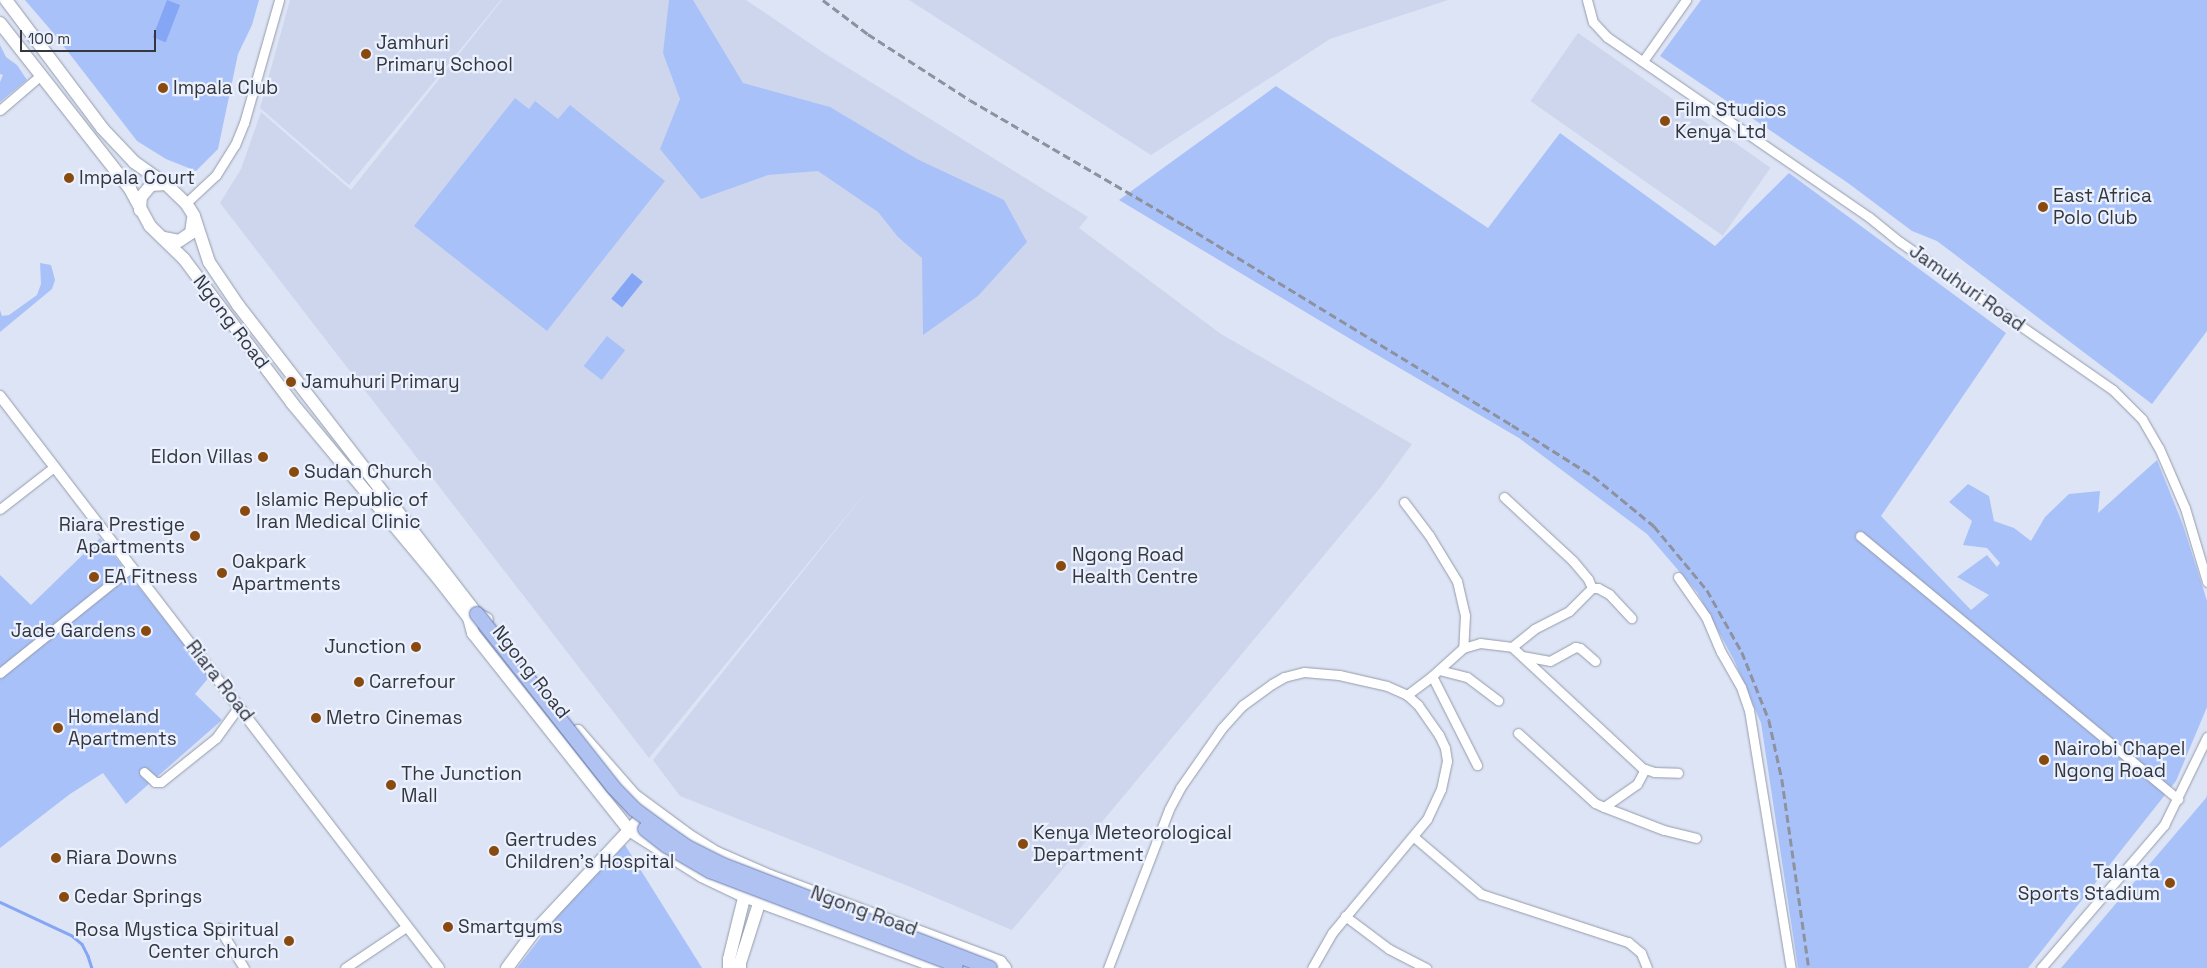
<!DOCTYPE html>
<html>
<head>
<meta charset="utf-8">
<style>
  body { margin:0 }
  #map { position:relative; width:2207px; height:968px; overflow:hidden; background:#dde4f5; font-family:"Space Grotesk",sans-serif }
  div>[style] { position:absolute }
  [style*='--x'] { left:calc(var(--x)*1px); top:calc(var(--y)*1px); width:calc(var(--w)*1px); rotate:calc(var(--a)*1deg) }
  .built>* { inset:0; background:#cdd6ed; transform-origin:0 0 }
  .green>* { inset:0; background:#a9c1f9; transform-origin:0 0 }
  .water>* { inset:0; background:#85a6f5; transform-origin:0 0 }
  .stream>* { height:2.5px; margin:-1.25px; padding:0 1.25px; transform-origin:1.25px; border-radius:1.25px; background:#85a6f5 }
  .roads { filter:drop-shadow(0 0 1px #949baa) drop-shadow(0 0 1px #949baa) }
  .minor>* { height:9px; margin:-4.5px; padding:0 4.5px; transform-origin:4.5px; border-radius:4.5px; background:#fff }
  .tertiary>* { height:10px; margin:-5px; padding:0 5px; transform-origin:5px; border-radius:5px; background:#fff }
  .secondary>* { height:12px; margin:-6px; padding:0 6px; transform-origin:6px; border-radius:6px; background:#fff }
  .rail>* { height:2.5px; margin-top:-1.25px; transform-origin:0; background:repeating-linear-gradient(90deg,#8d929e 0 8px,transparent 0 12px) }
  .bridges { filter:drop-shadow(0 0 1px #6277ad) drop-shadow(0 0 1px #6277ad) }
  .primary-bridge>* { height:14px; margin:-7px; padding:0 7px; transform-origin:7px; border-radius:7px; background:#afc2f2 }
  .dots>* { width:14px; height:14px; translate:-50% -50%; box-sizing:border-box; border:2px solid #ebf1ff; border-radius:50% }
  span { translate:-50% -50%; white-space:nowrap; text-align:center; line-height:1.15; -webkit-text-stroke:4.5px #ebf1ff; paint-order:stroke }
  .poi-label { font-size:19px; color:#34373d }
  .left { translate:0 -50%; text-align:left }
  .right { translate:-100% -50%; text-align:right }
  .street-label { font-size:19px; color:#34373d }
  .scale { position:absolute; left:20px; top:30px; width:136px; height:22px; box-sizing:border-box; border:2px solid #34373d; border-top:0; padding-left:6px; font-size:15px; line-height:18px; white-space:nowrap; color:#34373d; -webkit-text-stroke:4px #ebf1ff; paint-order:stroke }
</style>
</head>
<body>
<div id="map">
  <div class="built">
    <i style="clip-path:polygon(290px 0,501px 0,349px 185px,260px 108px)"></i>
    <i style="clip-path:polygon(502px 0,746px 0,824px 53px,1088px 217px,1079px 228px,1221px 334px,1412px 444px,1380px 488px,1012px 930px,908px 886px,680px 796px,653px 760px,870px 487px,649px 758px,220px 203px,241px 169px,261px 112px,351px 190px)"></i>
    <i style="clip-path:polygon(909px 0,1448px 0,1330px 39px,1151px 155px)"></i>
    <i style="left:1578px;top:33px;width:235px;height:83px;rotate:35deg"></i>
  </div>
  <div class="green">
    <i style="clip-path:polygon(25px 0,259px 0,252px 25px,238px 54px,218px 149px,196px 171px,166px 159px,137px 141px,55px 35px)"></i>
    <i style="clip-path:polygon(669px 0,693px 0,743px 83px,830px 107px,917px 159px,1004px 200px,1027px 242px,978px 296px,923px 335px,922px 258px,898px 237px,878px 212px,818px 171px,768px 175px,701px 199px,660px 149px,680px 99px,663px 53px)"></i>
    <i style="clip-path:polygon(1701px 0,2207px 0,2207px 331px,2152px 404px,1937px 241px,1912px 231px,1848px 183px,1660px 56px)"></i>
    <i style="clip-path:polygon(0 45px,6px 57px,17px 65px,27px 80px,0 102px,0 82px,3px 75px,0 74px)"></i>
    <i style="clip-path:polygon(1276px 86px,1488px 228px,1560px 133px,1715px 246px,1789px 173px,2006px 333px,1881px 516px,1971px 610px,1989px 595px,1957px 577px,1987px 555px,1997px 567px,2000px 563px,1987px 548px,1963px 545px,1972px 521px,1949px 502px,1968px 484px,1989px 496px,1994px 521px,2014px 528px,2031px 541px,2045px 517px,2069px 494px,2100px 491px,2098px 513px,2157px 460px,2183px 525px,2207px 601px,2207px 707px,2176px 781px,2028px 968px,1798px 968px,1761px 723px,1734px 660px,1697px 592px,1647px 534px,1519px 438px,1362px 346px,1119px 200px)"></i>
    <i style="clip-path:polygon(515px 98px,529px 109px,535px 101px,558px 119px,570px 105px,665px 181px,547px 331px,414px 226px)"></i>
    <i style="clip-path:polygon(40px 263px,51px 265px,55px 280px,52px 289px,0 332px,0 310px,2px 316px,9px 315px,37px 295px,41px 284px)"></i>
    <i style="left:607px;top:336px;width:23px;height:38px;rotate:38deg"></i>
    <i style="clip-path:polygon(100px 538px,210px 676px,195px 694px,222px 720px,126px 804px,103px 773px,70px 794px,0 848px,0 575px,31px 605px)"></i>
    <i style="clip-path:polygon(2207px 795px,2207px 968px,2061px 968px,2206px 798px)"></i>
    <i style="clip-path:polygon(625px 845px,702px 968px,517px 968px,562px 910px)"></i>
  </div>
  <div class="water">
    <i style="left:167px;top:0;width:14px;height:40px;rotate:21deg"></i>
    <i style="left:632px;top:273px;width:14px;height:33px;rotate:39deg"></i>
  </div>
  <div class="stream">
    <i style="--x:0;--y:902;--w:78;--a:24.9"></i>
    <i style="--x:71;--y:935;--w:14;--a:39"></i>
    <i style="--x:82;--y:944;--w:13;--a:63"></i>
    <i style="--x:88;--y:956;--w:13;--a:72"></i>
  </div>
  <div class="roads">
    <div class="minor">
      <i style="--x:1587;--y:0;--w:23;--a:75"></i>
      <i style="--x:1593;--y:22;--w:21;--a:47"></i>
      <i style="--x:1607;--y:37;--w:318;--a:34.5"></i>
      <i style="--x:1869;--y:217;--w:40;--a:39"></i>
      <i style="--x:1900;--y:242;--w:259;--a:34.8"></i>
      <i style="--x:2113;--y:390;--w:41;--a:45"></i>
      <i style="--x:2142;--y:419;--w:34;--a:60"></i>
      <i style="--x:2159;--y:448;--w:65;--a:66.6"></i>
      <i style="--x:2185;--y:508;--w:77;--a:73.4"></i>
      <i style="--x:1643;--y:61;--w:75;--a:-54.8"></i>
      <i style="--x:0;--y:110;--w:54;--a:-40.5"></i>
      <i style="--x:186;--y:203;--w:41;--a:-43"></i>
      <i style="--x:216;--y:175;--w:36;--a:-58"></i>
      <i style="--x:235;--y:145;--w:24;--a:-68"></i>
      <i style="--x:244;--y:123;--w:128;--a:-74.1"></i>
      <i style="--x:1504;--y:497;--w:94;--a:42.8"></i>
      <i style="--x:1573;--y:561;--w:23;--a:50"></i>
      <i style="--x:1588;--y:579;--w:10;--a:66"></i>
      <i style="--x:1404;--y:502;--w:41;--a:52.9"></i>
      <i style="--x:1429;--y:535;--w:54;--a:58.7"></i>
      <i style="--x:1457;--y:581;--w:35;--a:77"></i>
      <i style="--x:1465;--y:615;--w:33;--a:93"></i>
      <i style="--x:0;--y:509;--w:68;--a:-37.9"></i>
      <i style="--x:1860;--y:536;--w:413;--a:39.6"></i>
      <i style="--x:1678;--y:577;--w:49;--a:55"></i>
      <i style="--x:1706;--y:617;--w:38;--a:67"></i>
      <i style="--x:1721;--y:652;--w:40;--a:60.3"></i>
      <i style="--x:1741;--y:687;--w:24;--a:71"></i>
      <i style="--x:1749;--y:710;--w:261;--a:80.8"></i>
      <i style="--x:1512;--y:647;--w:28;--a:-39"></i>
      <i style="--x:1534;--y:629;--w:39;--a:-27"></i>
      <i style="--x:1569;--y:611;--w:33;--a:-45"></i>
      <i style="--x:1592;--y:588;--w:6;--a:0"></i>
      <i style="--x:1598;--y:588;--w:13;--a:29"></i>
      <i style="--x:1609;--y:594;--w:33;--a:47"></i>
      <i style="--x:1522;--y:656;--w:28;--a:10"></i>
      <i style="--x:1550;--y:661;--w:29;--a:-29"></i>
      <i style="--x:1575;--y:647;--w:5;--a:11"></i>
      <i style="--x:1580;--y:648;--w:20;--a:41"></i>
      <i style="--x:1439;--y:670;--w:29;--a:14"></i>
      <i style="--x:1467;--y:677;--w:39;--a:37"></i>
      <i style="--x:0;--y:673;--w:169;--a:-38.8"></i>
      <i style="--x:1432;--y:676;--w:100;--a:63.2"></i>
      <i style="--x:1407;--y:695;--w:31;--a:-37"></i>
      <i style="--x:1432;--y:676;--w:42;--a:-42.1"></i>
      <i style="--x:1463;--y:648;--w:18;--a:-16"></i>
      <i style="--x:1480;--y:643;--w:32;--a:7"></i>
      <i style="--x:1512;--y:647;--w:178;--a:42.9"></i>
      <i style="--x:1642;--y:768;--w:13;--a:18"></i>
      <i style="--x:1654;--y:772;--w:24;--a:2"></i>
      <i style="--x:1518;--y:733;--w:104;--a:42.3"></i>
      <i style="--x:1595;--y:803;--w:10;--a:24"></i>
      <i style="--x:1604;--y:807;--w:40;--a:-34.9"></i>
      <i style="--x:1637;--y:784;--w:17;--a:-62"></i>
      <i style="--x:144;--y:772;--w:15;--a:42"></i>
      <i style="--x:155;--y:782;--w:6;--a:0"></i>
      <i style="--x:161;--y:782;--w:70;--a:-38.7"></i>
      <i style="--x:216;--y:738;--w:39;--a:-54"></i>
      <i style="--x:1604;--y:807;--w:64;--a:21"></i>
      <i style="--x:1664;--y:830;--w:33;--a:14"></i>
      <i style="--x:1414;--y:837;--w:88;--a:40.4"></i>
      <i style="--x:1481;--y:894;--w:155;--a:18.1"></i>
      <i style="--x:1628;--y:942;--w:17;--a:40"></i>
      <i style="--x:1641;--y:953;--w:16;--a:68"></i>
      <i style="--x:1345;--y:916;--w:55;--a:36.9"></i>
      <i style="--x:1389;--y:949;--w:42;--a:27.2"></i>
      <i style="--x:219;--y:928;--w:47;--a:58"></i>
      <i style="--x:345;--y:968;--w:73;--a:-33.9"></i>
      <i style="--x:1108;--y:968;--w:170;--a:-69"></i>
      <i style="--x:1169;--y:809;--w:24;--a:-62"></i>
      <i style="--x:1180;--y:788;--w:73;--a:-55"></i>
      <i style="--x:1222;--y:728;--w:31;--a:-48"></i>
      <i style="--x:1243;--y:705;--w:36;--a:-36"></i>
      <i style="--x:1272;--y:684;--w:14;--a:-30"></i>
      <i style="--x:1284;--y:677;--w:21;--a:-14"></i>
      <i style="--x:1304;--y:672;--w:35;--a:5"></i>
      <i style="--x:1339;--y:675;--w:49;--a:12.9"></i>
      <i style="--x:1387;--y:686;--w:22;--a:24"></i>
      <i style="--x:1407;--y:695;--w:15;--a:42"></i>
      <i style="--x:1418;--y:705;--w:37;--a:55"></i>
      <i style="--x:1439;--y:735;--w:14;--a:65"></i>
      <i style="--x:1445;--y:748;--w:13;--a:81"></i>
      <i style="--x:1447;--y:761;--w:29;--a:102"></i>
      <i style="--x:1441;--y:789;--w:33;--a:115"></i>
      <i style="--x:1427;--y:819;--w:148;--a:129.8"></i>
      <i style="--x:1332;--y:933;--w:40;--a:119.7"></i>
      <i style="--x:2041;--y:968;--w:189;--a:-49.3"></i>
      <i style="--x:2164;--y:825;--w:98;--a:-64"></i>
    </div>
    <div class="tertiary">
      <i style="--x:0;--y:396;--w:721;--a:52.49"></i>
    </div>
    <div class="secondary">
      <i style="--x:6;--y:0;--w:160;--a:53.1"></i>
      <i style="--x:102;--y:128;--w:47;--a:46.7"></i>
      <i style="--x:134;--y:162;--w:39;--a:35"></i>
      <i style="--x:166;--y:184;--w:28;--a:44"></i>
      <i style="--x:186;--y:203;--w:15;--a:58"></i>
      <i style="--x:194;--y:216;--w:48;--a:71.9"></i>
      <i style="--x:209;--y:262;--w:52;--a:56"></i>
      <i style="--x:238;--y:305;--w:391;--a:52.3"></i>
      <i style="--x:477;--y:614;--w:11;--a:27"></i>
      <i style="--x:0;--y:23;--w:211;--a:51.9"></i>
      <i style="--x:130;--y:189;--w:42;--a:61.6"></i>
      <i style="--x:150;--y:226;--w:47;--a:44.1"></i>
      <i style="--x:184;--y:259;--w:180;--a:53.1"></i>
      <i style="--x:292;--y:403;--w:228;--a:50.2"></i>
      <i style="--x:438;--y:578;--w:51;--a:52.2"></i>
      <i style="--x:469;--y:618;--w:16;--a:75"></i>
      <i style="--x:473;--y:633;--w:251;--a:51.6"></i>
      <i style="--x:629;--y:830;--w:86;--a:32.2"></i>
      <i style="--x:702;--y:876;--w:47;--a:25.5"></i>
      <i style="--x:744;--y:896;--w:209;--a:20.2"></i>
      <i style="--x:140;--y:210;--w:13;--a:-86"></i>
      <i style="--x:141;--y:197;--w:16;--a:-50"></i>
      <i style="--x:151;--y:185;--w:15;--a:-4"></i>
      <i style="--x:164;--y:238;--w:15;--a:11"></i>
      <i style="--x:179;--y:241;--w:14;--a:-34"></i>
      <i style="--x:191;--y:233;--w:14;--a:-82"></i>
      <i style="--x:578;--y:731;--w:85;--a:48.8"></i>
      <i style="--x:634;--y:795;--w:67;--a:36.5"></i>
      <i style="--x:688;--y:835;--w:34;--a:32"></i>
      <i style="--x:717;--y:853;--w:58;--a:23.5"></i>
      <i style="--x:770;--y:876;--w:246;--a:20.5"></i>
      <i style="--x:1000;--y:962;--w:8;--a:50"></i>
      <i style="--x:507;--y:968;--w:44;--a:-53.4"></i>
      <i style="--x:533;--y:933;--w:168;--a:-46.9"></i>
      <i style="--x:729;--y:968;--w:9;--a:-90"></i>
      <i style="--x:729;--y:959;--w:71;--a:-76.2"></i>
      <i style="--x:740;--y:968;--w:5;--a:-90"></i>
      <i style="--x:740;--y:963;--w:72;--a:-72.3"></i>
    </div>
  </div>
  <div class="rail">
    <i style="--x:823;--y:0;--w:56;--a:37.1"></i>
    <i style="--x:868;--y:34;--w:121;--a:32.9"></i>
    <i style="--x:970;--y:100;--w:250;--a:30.3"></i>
    <i style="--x:1186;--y:226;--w:382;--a:31.4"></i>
    <i style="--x:1512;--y:425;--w:96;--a:32.2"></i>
    <i style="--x:1593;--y:476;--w:79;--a:39.3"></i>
    <i style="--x:1654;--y:526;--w:83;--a:50.4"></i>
    <i style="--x:1707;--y:590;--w:71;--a:60.6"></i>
    <i style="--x:1742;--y:652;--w:73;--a:68.3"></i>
    <i style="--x:1769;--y:720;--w:60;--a:77.6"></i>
    <i style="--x:1782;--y:779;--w:191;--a:81.9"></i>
  </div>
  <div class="bridges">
    <div class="primary-bridge">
      <i style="--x:477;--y:614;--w:221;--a:51.8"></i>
      <i style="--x:614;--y:788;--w:29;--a:46"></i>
      <i style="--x:634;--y:809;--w:29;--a:36"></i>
      <i style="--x:657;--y:826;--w:37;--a:35"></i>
      <i style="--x:687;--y:847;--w:40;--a:26.6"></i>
      <i style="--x:723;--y:865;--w:286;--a:21.1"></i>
      <i style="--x:645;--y:829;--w:28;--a:38"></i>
      <i style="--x:667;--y:846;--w:50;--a:30.2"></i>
      <i style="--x:710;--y:871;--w:263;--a:20.9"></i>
    </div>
  </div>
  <div class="dots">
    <i style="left:366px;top:54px;background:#894a10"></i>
    <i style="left:163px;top:88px;background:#894a10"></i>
    <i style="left:1665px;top:121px;background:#894a10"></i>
    <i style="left:69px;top:178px;background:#894a10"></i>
    <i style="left:2043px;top:207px;background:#894a10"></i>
    <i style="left:291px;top:382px;background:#894a10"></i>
    <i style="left:263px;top:457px;background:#894a10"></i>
    <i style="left:294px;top:472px;background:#894a10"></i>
    <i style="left:245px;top:511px;background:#894a10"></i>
    <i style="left:195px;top:536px;background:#894a10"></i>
    <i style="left:1061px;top:566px;background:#894a10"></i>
    <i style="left:222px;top:573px;background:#894a10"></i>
    <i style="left:94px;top:577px;background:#894a10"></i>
    <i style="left:146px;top:631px;background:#894a10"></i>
    <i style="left:416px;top:647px;background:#894a10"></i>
    <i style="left:359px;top:682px;background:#894a10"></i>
    <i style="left:316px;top:718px;background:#894a10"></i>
    <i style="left:58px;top:728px;background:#894a10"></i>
    <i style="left:2044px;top:760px;background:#894a10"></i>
    <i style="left:391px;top:785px;background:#894a10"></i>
    <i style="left:1023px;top:844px;background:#894a10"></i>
    <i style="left:494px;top:851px;background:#894a10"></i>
    <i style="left:56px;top:858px;background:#894a10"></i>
    <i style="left:2170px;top:883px;background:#894a10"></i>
    <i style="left:64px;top:897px;background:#894a10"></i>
    <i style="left:448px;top:927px;background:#894a10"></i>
    <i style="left:289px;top:941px;background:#894a10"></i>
  </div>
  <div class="poi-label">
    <span class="left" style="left:376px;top:54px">Jamhuri<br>Primary School</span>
    <span class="left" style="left:173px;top:88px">Impala Club</span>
    <span class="left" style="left:1675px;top:121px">Film Studios<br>Kenya Ltd</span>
    <span class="left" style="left:79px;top:178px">Impala Court</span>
    <span class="left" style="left:2053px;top:207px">East Africa<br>Polo Club</span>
    <span class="left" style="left:301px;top:382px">Jamuhuri Primary</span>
    <span class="right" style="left:253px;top:457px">Eldon Villas</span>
    <span class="left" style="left:304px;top:472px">Sudan Church</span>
    <span class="left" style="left:256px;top:511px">Islamic Republic of<br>Iran Medical Clinic</span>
    <span class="right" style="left:185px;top:536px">Riara Prestige<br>Apartments</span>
    <span class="left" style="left:1072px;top:566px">Ngong Road<br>Health Centre</span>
    <span class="left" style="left:232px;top:573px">Oakpark<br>Apartments</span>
    <span class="left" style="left:104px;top:577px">EA Fitness</span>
    <span class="right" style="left:136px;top:631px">Jade Gardens</span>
    <span class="right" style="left:406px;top:647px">Junction</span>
    <span class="left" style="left:369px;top:682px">Carrefour</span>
    <span class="left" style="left:68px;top:728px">Homeland<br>Apartments</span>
    <span class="left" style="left:326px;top:718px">Metro Cinemas</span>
    <span class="left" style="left:2054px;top:760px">Nairobi Chapel<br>Ngong Road</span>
    <span class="left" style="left:401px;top:785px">The Junction<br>Mall</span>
    <span class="left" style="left:1033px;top:844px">Kenya Meteorological<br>Department</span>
    <span class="left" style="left:505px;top:851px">Gertrudes<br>Children's Hospital</span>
    <span class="left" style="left:66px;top:858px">Riara Downs</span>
    <span class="right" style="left:2160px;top:883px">Talanta<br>Sports Stadium</span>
    <span class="left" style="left:74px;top:897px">Cedar Springs</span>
    <span class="left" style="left:458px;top:927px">Smartgyms</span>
    <span class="right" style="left:279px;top:941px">Rosa Mystica Spiritual<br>Center church</span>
  </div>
  <div class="street-label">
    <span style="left:1967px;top:288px;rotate:35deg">Jamuhuri Road</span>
    <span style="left:231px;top:322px;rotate:53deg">Ngong Road</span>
    <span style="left:531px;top:672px;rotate:52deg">Ngong Road</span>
    <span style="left:220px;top:681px;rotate:52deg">Riara Road</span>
    <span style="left:864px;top:911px;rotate:20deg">Ngong Road</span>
  </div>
  <div class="scale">100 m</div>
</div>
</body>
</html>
